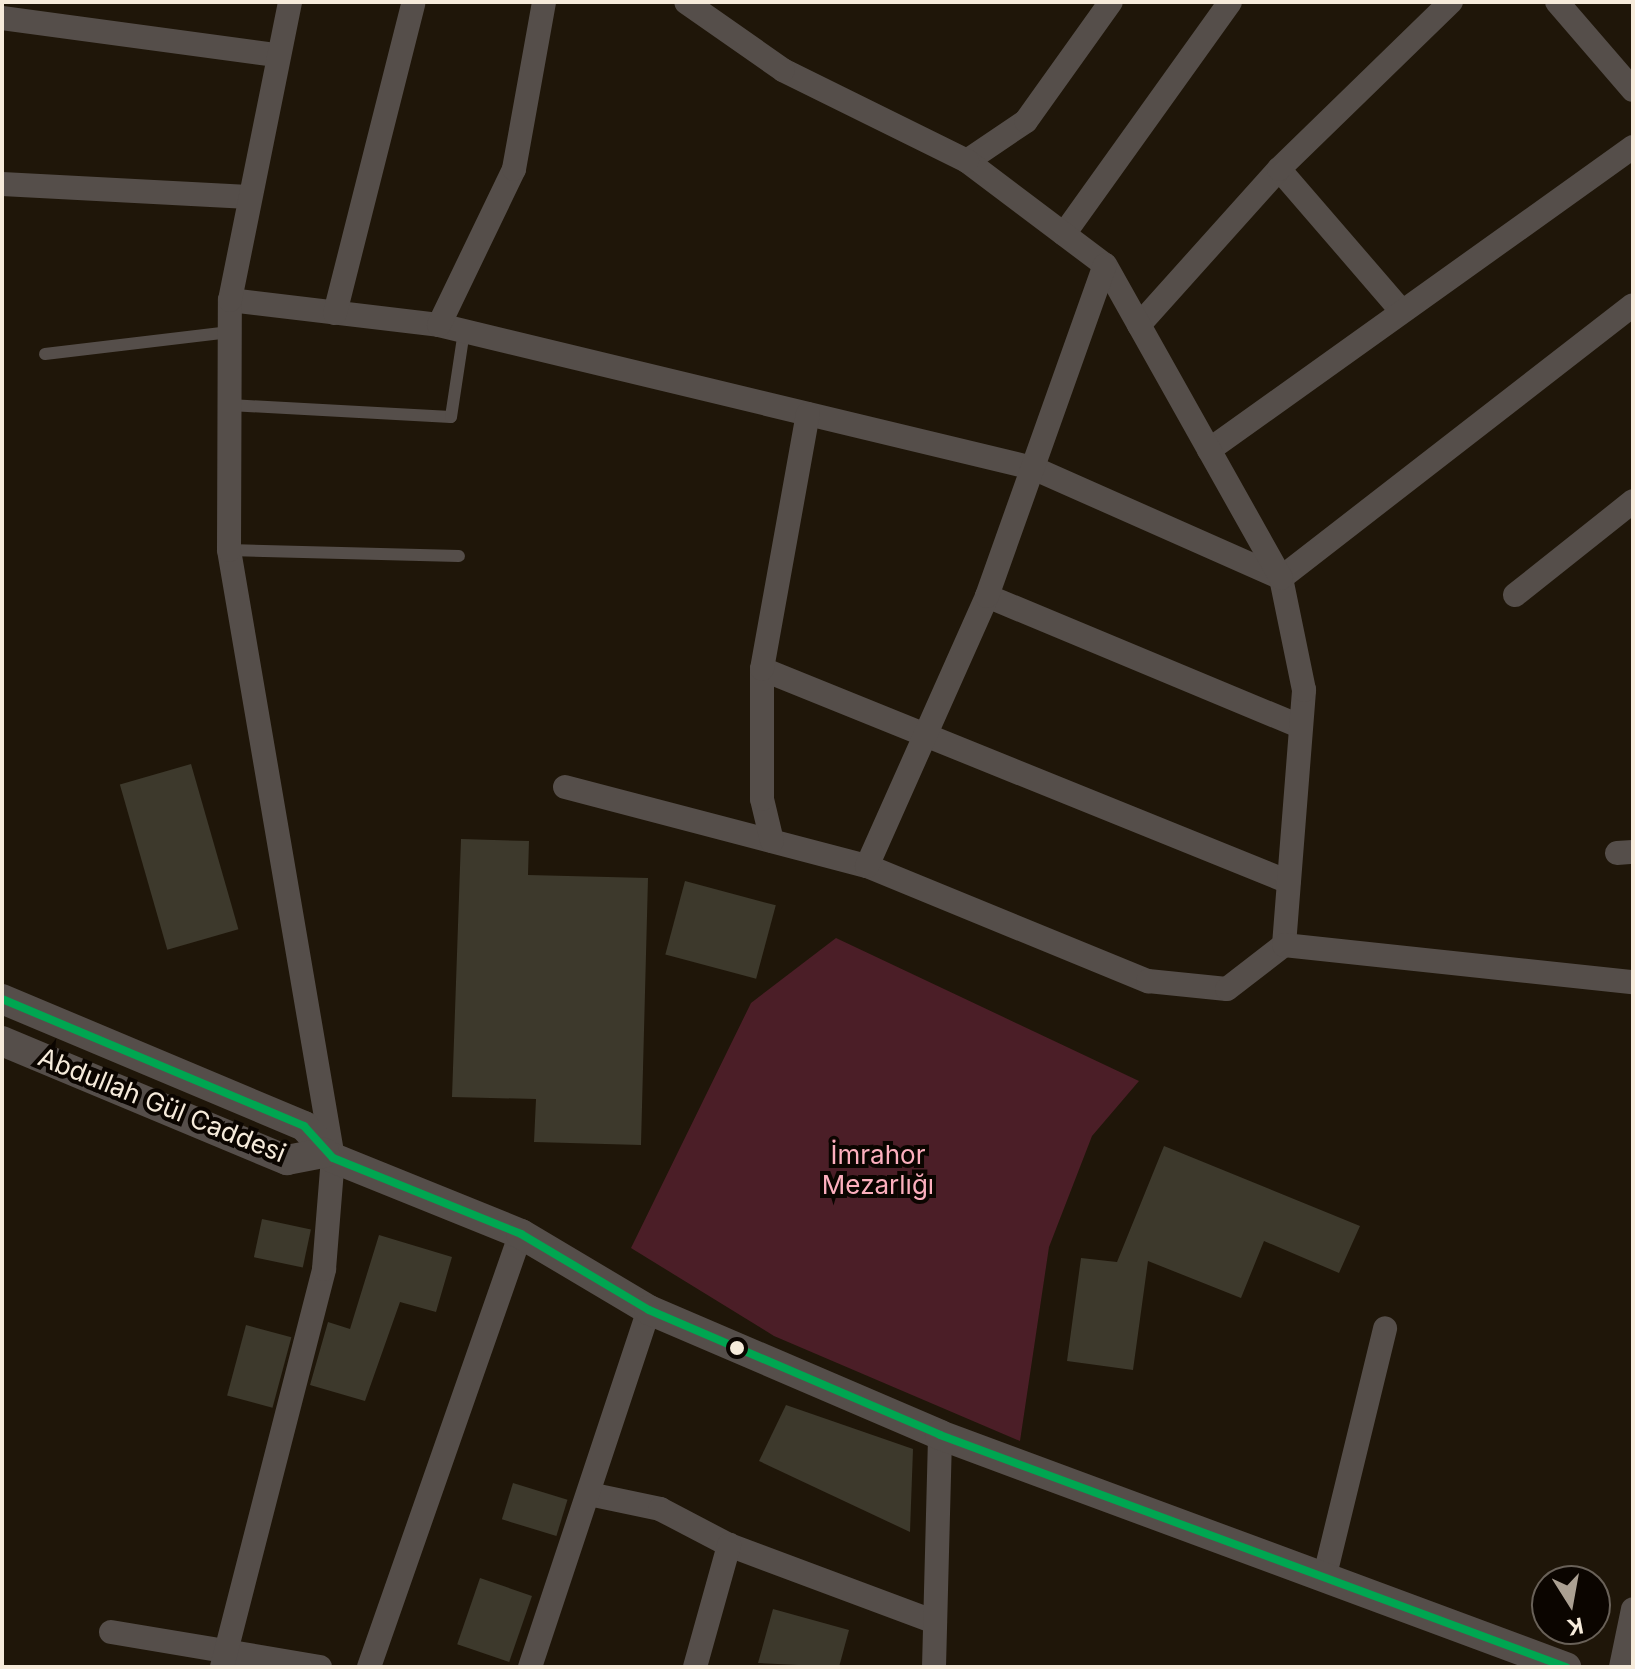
<!DOCTYPE html>
<html>
<head>
<meta charset="utf-8">
<style>
  body { margin:0 }
  #map { position:relative; width:1635px; height:1669px; overflow:hidden; background:#1f1609; font-family:Inter,sans-serif }
  div>[style] { position:absolute }
  [style*='--x'] { left:calc(var(--x)*1px); top:calc(var(--y)*1px); width:calc(var(--w)*1px); rotate:calc(var(--a)*1deg) }
  .green>* { inset:0; background:#4b1e27 }
  .building>* { inset:0; background:#3d392c; transform-origin:0 0 }
  .service>* { height:12px; margin:-6px; padding:0 6px; transform-origin:6px; border-radius:6px; background:#554e4a }
  .minor>* { height:24px; margin:-12px; padding:0 12px; transform-origin:12px; border-radius:12px; background:#554e4a }
  .tertiary>* { height:30px; margin:-15px; padding:0 15px; transform-origin:15px; border-radius:15px; background:#554e4a }
  .bus-1>* { height:8px; margin:-4px; padding:0 4px; transform-origin:4px; border-radius:4px; background:#00a651 }
  .dots>* { width:22px; height:22px; translate:-50% -50%; box-sizing:border-box; border:4px solid #0b0500; border-radius:50% }
  span { translate:-50% -50%; white-space:nowrap; text-align:center; line-height:1.15; -webkit-text-stroke:8px #0b0500; paint-order:stroke }
  .street-label { font-size:26px; color:#f6ebdb }
  .park-label { font-size:26px; color:#fcafbd }
  .frame { position:absolute; inset:0; border:4px solid #f6ebdb; pointer-events:none }
  .north { position:absolute; left:1531px; top:1565px; width:80px; height:80px; box-sizing:border-box; background:#0b0500; border:2px solid #696158; border-radius:50%; rotate:169deg; font-size:22px; font-weight:700; line-height:32px; text-align:center; color:#f6ebdb }
  .north::after { content:''; display:block; margin:auto; width:28px; height:36px; background:#aba092; clip-path:polygon(50% 0,100% 100%,50% 72%,0 100%) }
</style>
</head>
<body>
<div id="map">
  <div class="green">
    <i style="clip-path:polygon(836px 938px,1139px 1081px,1092px 1136px,1049px 1247px,1020px 1441px,774px 1336px,631px 1248px,751px 1003px)"></i>
  </div>
  <div class="building">
    <i style="left:191px;top:764px;width:172px;height:74px;rotate:74deg"></i>
    <i style="clip-path:polygon(461px 839px,529px 841px,528px 875px,648px 878px,641px 1145px,534px 1142px,536px 1099px,452px 1097px)"></i>
    <i style="left:685px;top:881px;width:94px;height:76px;rotate:15deg"></i>
    <i style="clip-path:polygon(1164px 1146px,1360px 1226px,1339px 1273px,1264px 1241px,1241px 1298px,1148px 1261px,1133px 1370px,1067px 1361px,1081px 1258px,1117px 1262px)"></i>
    <i style="left:262px;top:1219px;width:50px;height:39px;rotate:12deg"></i>
    <i style="clip-path:polygon(379px 1235px,452px 1257px,436px 1312px,400px 1302px,365px 1401px,310px 1385px,328px 1322px,350px 1329px)"></i>
    <i style="left:246px;top:1325px;width:47px;height:73px;rotate:15deg"></i>
    <i style="clip-path:polygon(786px 1405px,913px 1449px,910px 1532px,759px 1461px)"></i>
    <i style="left:513px;top:1483px;width:57px;height:38px;rotate:17deg"></i>
    <i style="left:480px;top:1578px;width:55px;height:70px;rotate:19deg"></i>
    <i style="clip-path:polygon(773px 1609px,849px 1630px,839px 1667px,758px 1663px)"></i>
  </div>
  <div class="service">
    <i style="--x:45;--y:354;--w:186;--a:-6.8"></i>
    <i style="--x:230;--y:405;--w:221;--a:3.1"></i>
    <i style="--x:451;--y:417;--w:87;--a:-81.4"></i>
    <i style="--x:229;--y:550;--w:230;--a:1.5"></i>
  </div>
  <div class="minor">
    <i style="--x:1557;--y:2;--w:116;--a:49.2"></i>
    <i style="--x:2;--y:18;--w:277;--a:7.7"></i>
    <i style="--x:967;--y:161;--w:71;--a:-34.1"></i>
    <i style="--x:1026;--y:121;--w:146;--a:-54.5"></i>
    <i style="--x:1279;--y:169;--w:185;--a:49.2"></i>
    <i style="--x:2;--y:184;--w:247;--a:3"></i>
    <i style="--x:1064;--y:234;--w:285;--a:-54.4"></i>
    <i style="--x:230;--y:300;--w:210;--a:6.8"></i>
    <i style="--x:439;--y:325;--w:611;--a:13.54"></i>
    <i style="--x:1033;--y:468;--w:271;--a:23.9"></i>
    <i style="--x:1281;--y:578;--w:445;--a:-37.8"></i>
    <i style="--x:335;--y:313;--w:319;--a:-75.8"></i>
    <i style="--x:439;--y:325;--w:173;--a:-64.3"></i>
    <i style="--x:514;--y:169;--w:170;--a:-79.8"></i>
    <i style="--x:1139;--y:325;--w:210;--a:-48.1"></i>
    <i style="--x:1279;--y:169;--w:240;--a:-44.2"></i>
    <i style="--x:1209;--y:450;--w:521;--a:-35.55"></i>
    <i style="--x:1515;--y:595;--w:151;--a:-38.5"></i>
    <i style="--x:987;--y:596;--w:340;--a:22.6"></i>
    <i style="--x:762;--y:669;--w:568;--a:22.01"></i>
    <i style="--x:565;--y:787;--w:312;--a:14.7"></i>
    <i style="--x:867;--y:866;--w:304;--a:22.3"></i>
    <i style="--x:1148;--y:981;--w:79;--a:5.8"></i>
    <i style="--x:1227;--y:989;--w:72;--a:-37.7"></i>
    <i style="--x:1284;--y:945;--w:256;--a:-85.5"></i>
    <i style="--x:1304;--y:690;--w:114;--a:-101.6"></i>
    <i style="--x:1281;--y:578;--w:359;--a:-119.3"></i>
    <i style="--x:1105;--y:265;--w:173;--a:-143"></i>
    <i style="--x:967;--y:161;--w:205;--a:-153.7"></i>
    <i style="--x:783;--y:70;--w:118;--a:-145"></i>
    <i style="--x:772;--y:841;--w:43;--a:-103.4"></i>
    <i style="--x:762;--y:799;--w:130;--a:-90"></i>
    <i style="--x:762;--y:669;--w:259;--a:-79.8"></i>
    <i style="--x:1617;--y:853;--w:16;--a:-4"></i>
    <i style="--x:867;--y:866;--w:295;--a:-66"></i>
    <i style="--x:987;--y:596;--w:351;--a:-70.4"></i>
    <i style="--x:1284;--y:945;--w:351;--a:6.1"></i>
    <i style="--x:589;--y:1494;--w:73;--a:11.9"></i>
    <i style="--x:660;--y:1509;--w:78;--a:27.6"></i>
    <i style="--x:729;--y:1545;--w:220;--a:20.5"></i>
    <i style="--x:1324;--y:1579;--w:258;--a:-76.3"></i>
    <i style="--x:111;--y:1632;--w:212;--a:9.5"></i>
    <i style="--x:222;--y:1667;--w:411;--a:-75.6"></i>
    <i style="--x:324;--y:1269;--w:111;--a:-85.4"></i>
    <i style="--x:333;--y:1158;--w:617;--a:-99.71"></i>
    <i style="--x:229;--y:550;--w:250;--a:-89.8"></i>
    <i style="--x:230;--y:300;--w:304;--a:-78.6"></i>
    <i style="--x:369;--y:1667;--w:459;--a:-70.7"></i>
    <i style="--x:530;--y:1667;--w:376;--a:-71.6"></i>
    <i style="--x:695;--y:1667;--w:127;--a:-74.4"></i>
    <i style="--x:934;--y:1667;--w:232;--a:-88.5"></i>
    <i style="--x:1621;--y:1667;--w:59;--a:-78.3"></i>
  </div>
  <div class="tertiary">
    <i style="--x:2;--y:999;--w:328;--a:22.8"></i>
    <i style="--x:304;--y:1126;--w:43;--a:47.8"></i>
    <i style="--x:333;--y:1158;--w:203;--a:22"></i>
    <i style="--x:521;--y:1234;--w:149;--a:30.7"></i>
    <i style="--x:649;--y:1310;--w:317;--a:23.2"></i>
    <i style="--x:940;--y:1435;--w:668;--a:20.34"></i>
    <i style="--x:2;--y:1041;--w:309;--a:22.7"></i>
    <i style="--x:287;--y:1160;--w:38;--a:-11"></i>
  </div>
  <div class="bus-1">
    <i style="--x:2;--y:999;--w:328;--a:22.8"></i>
    <i style="--x:304;--y:1126;--w:43;--a:47.8"></i>
    <i style="--x:333;--y:1158;--w:203;--a:22"></i>
    <i style="--x:521;--y:1234;--w:149;--a:30.7"></i>
    <i style="--x:649;--y:1310;--w:317;--a:23.2"></i>
    <i style="--x:940;--y:1435;--w:668;--a:20.34"></i>
  </div>
  <div class="dots">
    <i style="left:737px;top:1348px;background:#f6ebdb"></i>
  </div>
  <div class="street-label">
    <span style="left:162px;top:1105px;rotate:22deg">Abdullah Gül Caddesi</span>
  </div>
  <div class="park-label">
    <span style="left:878px;top:1170px">İmrahor<br>Mezarlığı</span>
  </div>
  <div class="frame"></div>
  <div class="north">K</div>
</div>
</body>
</html>
